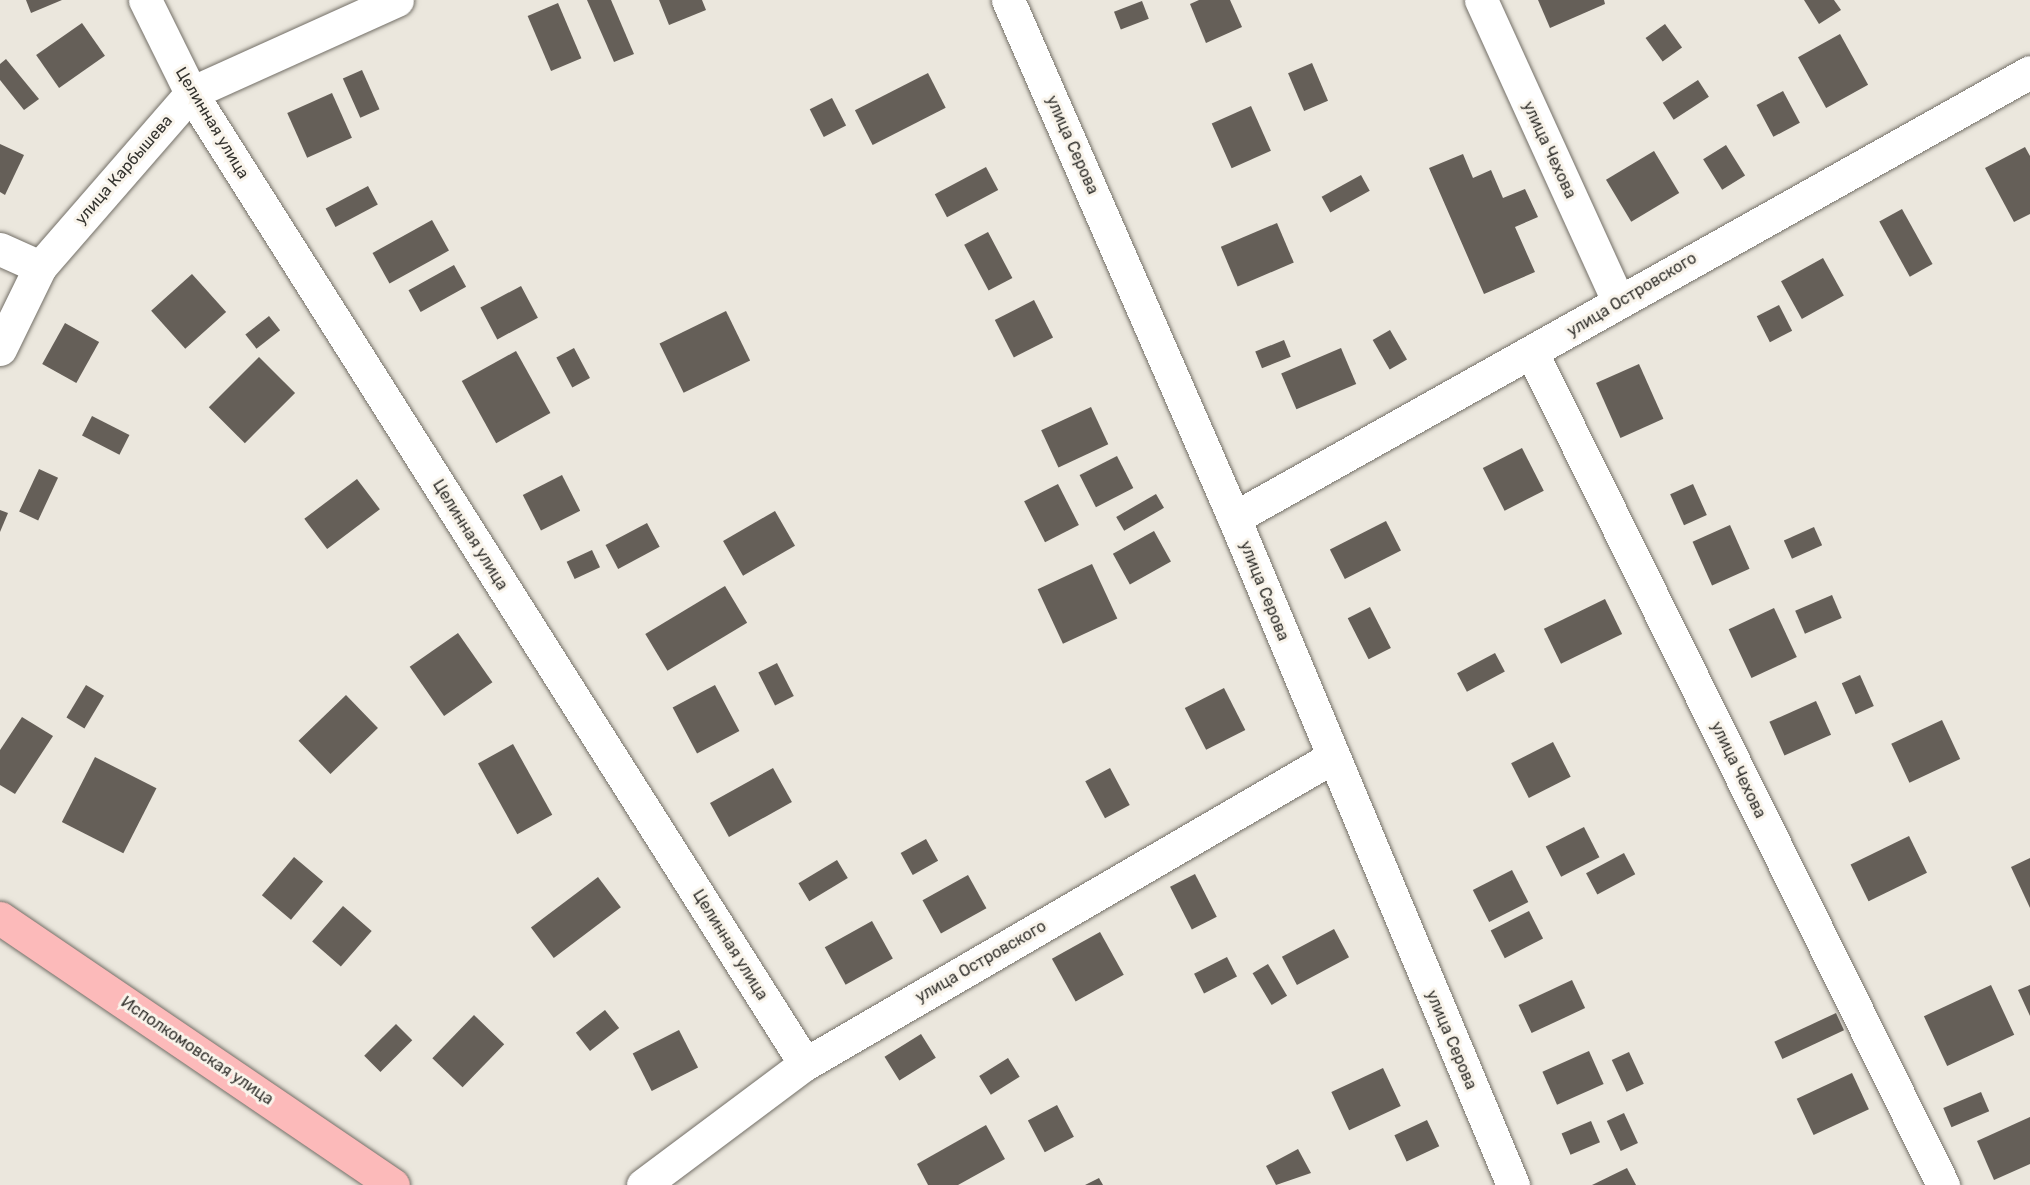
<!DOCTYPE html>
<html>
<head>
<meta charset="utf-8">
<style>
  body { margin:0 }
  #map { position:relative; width:2030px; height:1185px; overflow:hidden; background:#ebe7dd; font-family:Rubik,sans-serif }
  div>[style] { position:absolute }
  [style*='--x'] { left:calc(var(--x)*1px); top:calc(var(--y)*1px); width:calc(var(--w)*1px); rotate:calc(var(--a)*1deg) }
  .building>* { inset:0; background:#655f58; transform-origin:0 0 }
  .roads { filter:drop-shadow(0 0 2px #736f67) drop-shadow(0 0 2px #736f67) }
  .minor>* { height:33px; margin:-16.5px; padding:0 16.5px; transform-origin:16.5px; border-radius:16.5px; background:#fff }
  .major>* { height:33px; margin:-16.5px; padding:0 16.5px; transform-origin:16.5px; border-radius:16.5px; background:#fcbaba }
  span { translate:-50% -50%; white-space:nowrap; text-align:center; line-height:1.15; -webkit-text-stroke:6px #f9f4eb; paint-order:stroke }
  .street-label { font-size:16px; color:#32312d }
</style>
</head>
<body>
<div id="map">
  <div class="building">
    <i style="clip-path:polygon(26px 0,62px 0,31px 13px)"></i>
    <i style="clip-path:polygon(587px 0,611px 0,634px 54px,614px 62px)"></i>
    <i style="clip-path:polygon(659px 0,702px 0,706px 10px,669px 25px)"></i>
    <i style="clip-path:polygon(1199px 0,1230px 0,1242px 27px,1206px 43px,1190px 4px)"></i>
    <i style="clip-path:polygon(1538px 0,1604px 0,1605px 4px,1550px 28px)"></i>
    <i style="clip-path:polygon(1804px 0,1834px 0,1841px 10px,1819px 24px)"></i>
    <i style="left:1142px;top:1px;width:19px;height:30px;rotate:69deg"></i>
    <i style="left:558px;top:3px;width:60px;height:33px;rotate:67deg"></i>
    <i style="left:82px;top:23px;width:40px;height:56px;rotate:55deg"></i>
    <i style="left:1665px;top:24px;width:29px;height:24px;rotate:54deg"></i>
    <i style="left:1840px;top:34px;width:58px;height:48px;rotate:61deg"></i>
    <i style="clip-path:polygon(6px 59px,39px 99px,24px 110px,0 80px,0 64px)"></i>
    <i style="left:1312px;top:63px;width:41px;height:26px;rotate:67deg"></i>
    <i style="left:362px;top:70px;width:43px;height:21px;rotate:66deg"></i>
    <i style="left:928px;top:73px;width:39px;height:82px;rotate:63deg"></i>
    <i style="left:1698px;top:80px;width:20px;height:42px;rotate:57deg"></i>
    <i style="left:1783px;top:91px;width:36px;height:30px;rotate:62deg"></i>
    <i style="left:332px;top:93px;width:49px;height:49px;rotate:66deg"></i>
    <i style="left:832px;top:98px;width:31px;height:25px;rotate:63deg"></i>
    <i style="left:1251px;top:106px;width:49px;height:43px;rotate:66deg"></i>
    <i style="clip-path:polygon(0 144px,24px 155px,5px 195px,0 192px)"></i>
    <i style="left:1726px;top:145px;width:36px;height:27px;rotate:58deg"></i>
    <i style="clip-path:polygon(2025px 147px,2030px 156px,2030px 214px,2014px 222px,1985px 168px)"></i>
    <i style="left:1654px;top:151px;width:49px;height:56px;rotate:59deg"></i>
    <i style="clip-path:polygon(1463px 154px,1473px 178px,1491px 170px,1503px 198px,1525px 189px,1538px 217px,1515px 227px,1535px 272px,1484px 294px,1429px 168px)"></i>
    <i style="left:986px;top:167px;width:26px;height:58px;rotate:62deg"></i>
    <i style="left:1361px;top:175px;width:18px;height:45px;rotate:61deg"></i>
    <i style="left:368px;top:186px;width:21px;height:48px;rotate:62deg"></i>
    <i style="left:1902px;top:209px;width:63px;height:26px;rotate:61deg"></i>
    <i style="left:432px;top:220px;width:35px;height:68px;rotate:61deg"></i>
    <i style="left:1277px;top:223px;width:43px;height:61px;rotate:67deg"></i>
    <i style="left:988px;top:232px;width:52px;height:27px;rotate:62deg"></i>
    <i style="left:1823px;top:258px;width:43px;height:48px;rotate:61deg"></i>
    <i style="left:454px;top:265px;width:25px;height:52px;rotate:61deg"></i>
    <i style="left:192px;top:274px;width:51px;height:55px;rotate:48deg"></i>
    <i style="left:521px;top:286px;width:36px;height:46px;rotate:62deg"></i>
    <i style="left:1034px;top:300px;width:42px;height:44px;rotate:63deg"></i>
    <i style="left:1779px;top:305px;width:29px;height:25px;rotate:63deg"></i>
    <i style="left:726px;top:311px;width:55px;height:74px;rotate:64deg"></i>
    <i style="left:269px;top:316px;width:18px;height:30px;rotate:52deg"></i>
    <i style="left:65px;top:323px;width:39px;height:47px;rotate:29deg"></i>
    <i style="left:1390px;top:330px;width:34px;height:20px;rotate:60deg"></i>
    <i style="left:1284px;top:340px;width:18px;height:31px;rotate:68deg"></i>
    <i style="left:574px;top:348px;width:34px;height:20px;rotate:62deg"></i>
    <i style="left:1341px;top:348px;width:39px;height:65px;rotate:67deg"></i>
    <i style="left:516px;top:351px;width:71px;height:62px;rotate:61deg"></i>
    <i style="left:259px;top:357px;width:51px;height:71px;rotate:45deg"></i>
    <i style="left:1639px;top:364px;width:60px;height:47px;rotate:66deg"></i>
    <i style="left:1091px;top:407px;width:41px;height:55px;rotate:65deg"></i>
    <i style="left:92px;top:416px;width:42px;height:22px;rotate:27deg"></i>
    <i style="left:1522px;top:448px;width:48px;height:44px;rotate:63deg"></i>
    <i style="left:1117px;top:456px;width:36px;height:42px;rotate:63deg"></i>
    <i style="left:39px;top:469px;width:21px;height:47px;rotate:25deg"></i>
    <i style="left:562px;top:475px;width:40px;height:44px;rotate:63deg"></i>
    <i style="left:357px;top:479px;width:38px;height:66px;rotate:53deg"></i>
    <i style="left:1058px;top:484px;width:46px;height:38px;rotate:63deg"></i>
    <i style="left:1693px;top:484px;width:34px;height:25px;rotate:66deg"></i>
    <i style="left:1156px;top:494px;width:16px;height:46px;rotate:60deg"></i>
    <i style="clip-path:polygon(0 510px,8px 513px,0 532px)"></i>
    <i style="left:775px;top:511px;width:40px;height:60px;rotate:60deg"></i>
    <i style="left:1386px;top:521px;width:33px;height:63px;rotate:63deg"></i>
    <i style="left:647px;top:523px;width:27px;height:47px;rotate:62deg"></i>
    <i style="left:1730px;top:525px;width:48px;height:41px;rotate:66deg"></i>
    <i style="left:1814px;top:527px;width:20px;height:33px;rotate:66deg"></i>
    <i style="left:1154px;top:531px;width:35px;height:47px;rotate:61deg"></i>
    <i style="left:592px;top:550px;width:19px;height:28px;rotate:65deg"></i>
    <i style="left:1092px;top:564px;width:60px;height:60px;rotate:65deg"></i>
    <i style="left:725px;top:586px;width:43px;height:93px;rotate:59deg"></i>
    <i style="left:1832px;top:595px;width:25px;height:40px;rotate:67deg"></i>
    <i style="left:1605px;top:599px;width:39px;height:68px;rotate:64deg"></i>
    <i style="left:1370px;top:607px;width:46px;height:25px;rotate:63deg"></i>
    <i style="left:1774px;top:608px;width:54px;height:50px;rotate:65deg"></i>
    <i style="left:458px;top:633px;width:60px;height:59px;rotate:55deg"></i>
    <i style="left:1495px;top:653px;width:21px;height:43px;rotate:62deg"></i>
    <i style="left:777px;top:663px;width:37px;height:21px;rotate:63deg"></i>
    <i style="left:1860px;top:675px;width:34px;height:20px;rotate:66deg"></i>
    <i style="left:86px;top:685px;width:21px;height:38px;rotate:31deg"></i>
    <i style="left:715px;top:685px;width:52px;height:48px;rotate:62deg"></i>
    <i style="left:1224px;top:688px;width:47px;height:44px;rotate:63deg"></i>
    <i style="left:346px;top:695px;width:46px;height:66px;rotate:46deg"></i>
    <i style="left:1816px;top:701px;width:37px;height:51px;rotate:66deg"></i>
    <i style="clip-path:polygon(22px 717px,53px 736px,15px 794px,0 785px,0 750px)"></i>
    <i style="left:1942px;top:720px;width:43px;height:56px;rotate:65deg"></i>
    <i style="left:1553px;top:742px;width:39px;height:47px;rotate:63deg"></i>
    <i style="left:513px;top:744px;width:81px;height:40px;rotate:61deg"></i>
    <i style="left:95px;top:757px;width:69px;height:73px;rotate:27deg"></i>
    <i style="left:773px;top:768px;width:39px;height:72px;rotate:61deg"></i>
    <i style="left:1110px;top:768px;width:42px;height:28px;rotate:62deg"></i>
    <i style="left:1584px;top:827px;width:34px;height:43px;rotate:63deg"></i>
    <i style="left:1909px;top:836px;width:41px;height:65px;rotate:64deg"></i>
    <i style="left:926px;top:839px;width:25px;height:29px;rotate:61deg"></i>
    <i style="left:1624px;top:853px;width:24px;height:43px;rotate:62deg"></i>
    <i style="left:294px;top:857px;width:38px;height:50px;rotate:40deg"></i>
    <i style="clip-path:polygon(2030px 858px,2030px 908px,2011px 867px)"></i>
    <i style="left:837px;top:860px;width:21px;height:45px;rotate:59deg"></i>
    <i style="left:1512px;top:870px;width:36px;height:44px;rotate:63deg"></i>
    <i style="left:1195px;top:874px;width:48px;height:28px;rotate:63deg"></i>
    <i style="left:968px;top:875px;width:38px;height:52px;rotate:61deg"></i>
    <i style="left:598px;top:877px;width:38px;height:84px;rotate:53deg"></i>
    <i style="left:343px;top:906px;width:38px;height:47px;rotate:41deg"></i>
    <i style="left:1529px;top:911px;width:31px;height:43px;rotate:63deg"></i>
    <i style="left:872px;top:921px;width:43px;height:54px;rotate:61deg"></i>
    <i style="left:1334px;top:929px;width:32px;height:59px;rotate:62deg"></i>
    <i style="left:1100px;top:932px;width:49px;height:55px;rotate:61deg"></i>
    <i style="left:1227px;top:957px;width:22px;height:37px;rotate:63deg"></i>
    <i style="left:1268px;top:964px;width:37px;height:18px;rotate:59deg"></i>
    <i style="left:1572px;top:980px;width:31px;height:59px;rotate:65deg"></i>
    <i style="left:1991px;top:985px;width:55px;height:74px;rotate:65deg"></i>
    <i style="clip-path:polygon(2030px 985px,2030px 1016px,2018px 990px)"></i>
    <i style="left:605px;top:1010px;width:23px;height:37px;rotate:52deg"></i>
    <i style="left:1836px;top:1013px;width:19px;height:68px;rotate:65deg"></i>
    <i style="left:474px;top:1015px;width:42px;height:60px;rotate:44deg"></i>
    <i style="left:396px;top:1024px;width:23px;height:45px;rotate:45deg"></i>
    <i style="left:679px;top:1030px;width:42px;height:52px;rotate:63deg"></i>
    <i style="left:921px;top:1034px;width:28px;height:43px;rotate:58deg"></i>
    <i style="left:1589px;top:1051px;width:36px;height:51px;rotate:66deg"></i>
    <i style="left:1629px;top:1052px;width:35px;height:19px;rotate:65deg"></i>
    <i style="left:1008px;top:1058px;width:22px;height:34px;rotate:58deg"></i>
    <i style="left:1383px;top:1068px;width:42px;height:57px;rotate:65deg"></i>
    <i style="left:1852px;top:1073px;width:40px;height:61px;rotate:65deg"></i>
    <i style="left:1981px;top:1092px;width:21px;height:41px;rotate:67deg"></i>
    <i style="left:1057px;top:1105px;width:36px;height:33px;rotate:62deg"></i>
    <i style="left:1624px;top:1113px;width:33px;height:19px;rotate:65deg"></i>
    <i style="clip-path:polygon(2030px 1117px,2030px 1164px,1994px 1180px,1977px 1141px)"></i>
    <i style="left:1427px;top:1120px;width:29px;height:36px;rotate:65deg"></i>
    <i style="left:1591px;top:1121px;width:23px;height:32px;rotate:67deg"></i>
    <i style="clip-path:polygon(986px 1125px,1005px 1159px,958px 1185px,928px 1185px,917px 1164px)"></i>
    <i style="clip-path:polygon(1298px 1149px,1311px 1173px,1276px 1185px,1266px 1166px)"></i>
    <i style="clip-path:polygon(1627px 1168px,1636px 1185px,1592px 1185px)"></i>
    <i style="clip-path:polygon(1099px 1178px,1103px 1185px,1085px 1185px)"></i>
  </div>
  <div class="roads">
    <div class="minor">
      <i style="--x:145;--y:0;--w:104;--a:63.7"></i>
      <i style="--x:191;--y:93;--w:1149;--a:57.69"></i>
      <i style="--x:1008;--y:0;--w:565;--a:66.43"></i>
      <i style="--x:1234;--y:518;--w:723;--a:67.3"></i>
      <i style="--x:1481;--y:0;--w:330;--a:65.5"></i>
      <i style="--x:0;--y:249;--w:44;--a:24.2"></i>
      <i style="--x:0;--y:349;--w:91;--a:-64"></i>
      <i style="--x:40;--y:267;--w:230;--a:-49"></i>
      <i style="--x:191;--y:93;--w:226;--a:-24.3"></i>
      <i style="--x:1533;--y:355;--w:926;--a:63.71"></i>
      <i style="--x:1234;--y:518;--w:912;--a:-29.26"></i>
      <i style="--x:643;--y:1185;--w:202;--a:-36.8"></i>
      <i style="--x:805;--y:1064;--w:609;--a:-30.19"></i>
    </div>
    <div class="major">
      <i style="--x:0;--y:918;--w:475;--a:34.2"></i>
    </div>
  </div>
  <div class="street-label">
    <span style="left:212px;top:123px;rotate:59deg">Целинная улица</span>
    <span style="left:1072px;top:145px;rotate:66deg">улица Серова</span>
    <span style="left:1549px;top:150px;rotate:65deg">улица Чехова</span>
    <span style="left:124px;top:170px;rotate:-49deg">улица Карбышева</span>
    <span style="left:1632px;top:295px;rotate:-31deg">улица Островского</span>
    <span style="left:470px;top:535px;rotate:58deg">Целинная улица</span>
    <span style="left:1264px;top:591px;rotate:68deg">улица Серова</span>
    <span style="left:1738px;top:770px;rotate:64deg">улица Чехова</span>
    <span style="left:730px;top:945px;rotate:58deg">Целинная улица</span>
    <span style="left:981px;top:962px;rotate:-30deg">улица Островского</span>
    <span style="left:1451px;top:1040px;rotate:67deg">улица Серова</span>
    <span style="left:197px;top:1051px;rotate:34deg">Исполкомовская улица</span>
  </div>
</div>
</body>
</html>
